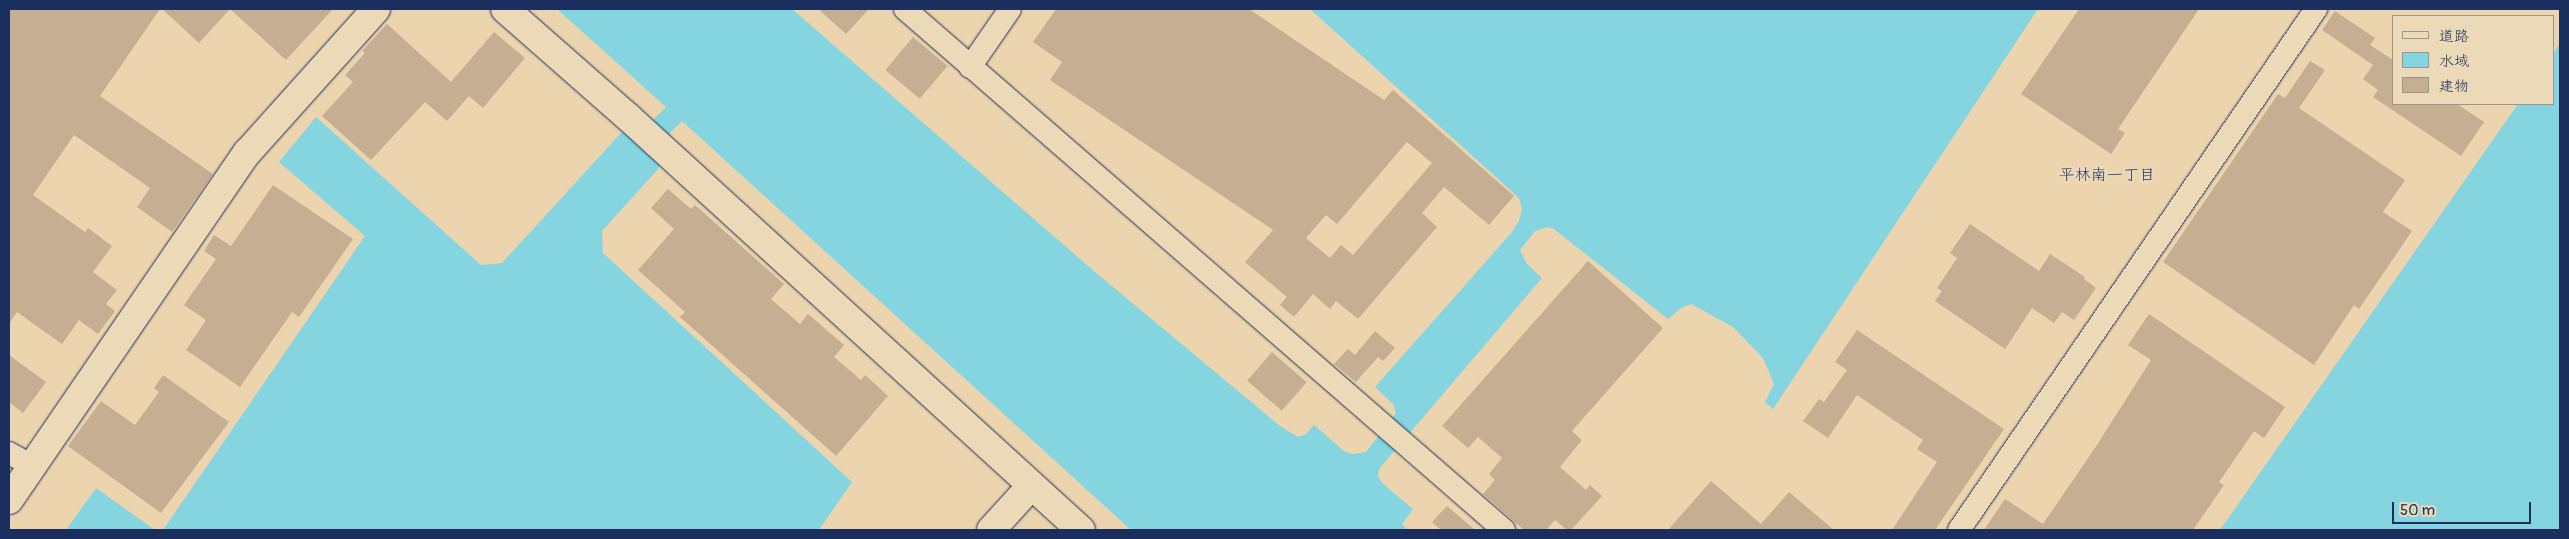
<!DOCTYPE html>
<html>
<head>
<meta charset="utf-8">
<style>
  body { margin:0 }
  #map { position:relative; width:2569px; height:539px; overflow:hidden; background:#ecd4af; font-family:Pangolin,"Klee One",sans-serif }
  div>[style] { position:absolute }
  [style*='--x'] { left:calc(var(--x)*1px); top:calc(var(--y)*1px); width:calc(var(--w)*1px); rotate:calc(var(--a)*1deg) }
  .water>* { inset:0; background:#85d5e0 }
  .building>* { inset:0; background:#c6ae92; transform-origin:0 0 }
  .roads { filter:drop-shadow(0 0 1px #1b2f5e) drop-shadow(0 0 1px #1b2f5e) }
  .street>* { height:22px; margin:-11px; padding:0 11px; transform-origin:11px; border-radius:11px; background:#ecd9b7 }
  .secondary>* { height:28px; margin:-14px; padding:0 14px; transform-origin:14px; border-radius:14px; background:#ecd9b7 }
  span { translate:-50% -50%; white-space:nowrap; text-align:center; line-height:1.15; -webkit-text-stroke:4.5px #ecd9b7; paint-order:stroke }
  .neighbourhood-label { font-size:16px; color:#1b2f5e }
  .frame { position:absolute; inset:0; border:10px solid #1b2f5e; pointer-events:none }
  .legend { position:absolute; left:2392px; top:15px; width:162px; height:90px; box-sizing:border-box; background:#ecd9b7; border:1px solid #989593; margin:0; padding:6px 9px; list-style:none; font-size:15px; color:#1b2f5e }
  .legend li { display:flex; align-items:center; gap:10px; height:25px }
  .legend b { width:25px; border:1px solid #989593 }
  .scale { position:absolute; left:2392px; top:502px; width:139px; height:22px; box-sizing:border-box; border:2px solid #1b2f5e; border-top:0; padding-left:6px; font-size:15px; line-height:18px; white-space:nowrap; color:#1b2f5e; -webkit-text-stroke:4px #ecd9b7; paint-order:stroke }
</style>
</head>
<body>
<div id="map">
  <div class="water">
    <i style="clip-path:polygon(557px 9px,792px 9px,1095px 272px,1280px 426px,1298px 437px,1306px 434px,1314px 425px,1345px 452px,1353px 454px,1366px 452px,1396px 413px,1393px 404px,1375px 387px,1512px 232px,1519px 221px,1522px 209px,1519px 198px,1310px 9px,2038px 9px,1773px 409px,1765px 402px,1774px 384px,1763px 358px,1733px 327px,1691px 304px,1681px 308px,1668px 319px,1554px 229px,1547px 227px,1535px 231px,1520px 250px,1527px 264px,1542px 278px,1379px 469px,1378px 476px,1382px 483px,1413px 509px,1402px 524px,1408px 530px,1131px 530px,682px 121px,670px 133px,658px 169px,602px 231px,603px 253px,852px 482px,819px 530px,163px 530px,365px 236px,279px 162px,316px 117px,481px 265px,502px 263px,621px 133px,653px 120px,666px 107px)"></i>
    <i style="clip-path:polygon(2560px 43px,2560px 530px,2220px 530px,2518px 104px,2553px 104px,2553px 54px)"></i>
    <i style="clip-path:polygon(96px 488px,155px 530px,66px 530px)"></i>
  </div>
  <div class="building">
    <i style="clip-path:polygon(9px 9px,160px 9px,100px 96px,213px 174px,172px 232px,137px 207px,150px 188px,74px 135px,33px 195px,85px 232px,88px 228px,112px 246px,93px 272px,117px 290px,106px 304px,115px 311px,98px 334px,79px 320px,62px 344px,17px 312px,9px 324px)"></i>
    <i style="clip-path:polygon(162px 9px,333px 9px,286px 60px,230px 9px,199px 43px)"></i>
    <i style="clip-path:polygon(818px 9px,869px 9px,846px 34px)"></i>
    <i style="clip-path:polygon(evenodd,1056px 9px,1249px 9px,1384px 100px,1393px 90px,1514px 196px,1489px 225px,1444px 187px,1422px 213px,1437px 227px,1358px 319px,1336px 301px,1330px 309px,1313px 294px,1294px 317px,1280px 305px,1287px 297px,1245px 262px,1273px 230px,1050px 80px,1062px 62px,1033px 42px,1056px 9px,1407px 142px,1432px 163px,1353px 255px,1341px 245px,1330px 258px,1306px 238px,1326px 215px,1337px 224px,1407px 142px)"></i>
    <i style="clip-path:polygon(2079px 9px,2199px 9px,2118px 129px,2125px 133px,2111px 154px,2021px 94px)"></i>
    <i style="clip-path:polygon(2335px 11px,2375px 38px,2370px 45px,2393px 60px,2393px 104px,2457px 104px,2484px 122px,2461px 156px,2373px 97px,2378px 90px,2363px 79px,2373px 65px,2322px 30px)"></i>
    <i style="clip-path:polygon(387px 24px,451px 82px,494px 32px,525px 58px,483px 108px,469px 96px,447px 121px,425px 102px,371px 160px,322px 116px,353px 82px,345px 75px,365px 53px,362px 51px)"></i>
    <i style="left:913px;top:37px;width:45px;height:43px;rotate:40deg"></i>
    <i style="clip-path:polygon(2310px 61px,2325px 70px,2299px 108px,2405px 180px,2383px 212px,2412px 231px,2359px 309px,2354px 305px,2314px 365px,2163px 262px,2278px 94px,2285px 98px)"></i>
    <i style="clip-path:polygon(273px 185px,353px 239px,299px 317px,292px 312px,240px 387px,186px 350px,206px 320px,184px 305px,216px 259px,204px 251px,214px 235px,231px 246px)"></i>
    <i style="clip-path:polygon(668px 189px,691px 209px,695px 205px,784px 284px,771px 299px,800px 324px,808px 314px,844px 345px,834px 357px,861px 380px,865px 375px,888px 396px,836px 456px,680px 317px,685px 312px,638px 270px,674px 229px,651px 208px)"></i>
    <i style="clip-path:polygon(1970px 224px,2039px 271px,2050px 254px,2085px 277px,2084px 279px,2096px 288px,2074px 320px,2062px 312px,2054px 323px,2032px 308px,2005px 349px,1935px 301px,1942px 291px,1937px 288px,1957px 258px,1950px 253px)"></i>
    <i style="clip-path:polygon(1588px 261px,1663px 328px,1572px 431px,1582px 440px,1560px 467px,1586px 490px,1590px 485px,1602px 496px,1571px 530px,1567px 530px,1555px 520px,1546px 530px,1524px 530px,1483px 494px,1495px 480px,1489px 474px,1502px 458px,1478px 437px,1468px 448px,1442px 426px)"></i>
    <i style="clip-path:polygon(2149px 314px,2285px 407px,2264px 438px,2254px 431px,2219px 482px,2224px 485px,2193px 530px,1984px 530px,2005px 499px,2043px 524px,2095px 448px,2151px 360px,2128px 345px)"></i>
    <i style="clip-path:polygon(1857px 330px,2004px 429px,1935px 530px,1892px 530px,1937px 462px,1917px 449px,1923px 440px,1857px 395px,1828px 438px,1803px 421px,1819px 399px,1824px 402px,1847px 370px,1835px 362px)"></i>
    <i style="clip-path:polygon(1375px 331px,1395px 348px,1383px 361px,1378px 357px,1356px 382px,1334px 364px,1348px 349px,1355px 355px)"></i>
    <i style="left:1272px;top:352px;width:46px;height:38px;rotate:41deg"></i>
    <i style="clip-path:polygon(9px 355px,46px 382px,23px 413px,9px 402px)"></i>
    <i style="clip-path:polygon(163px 375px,229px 422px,161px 513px,68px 446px,101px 401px,135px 425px,159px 392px,154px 388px)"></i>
    <i style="clip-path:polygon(1711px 481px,1761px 524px,1789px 492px,1834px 530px,1668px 530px)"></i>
    <i style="clip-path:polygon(1447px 506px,1475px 530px,1441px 530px,1432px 522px)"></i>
  </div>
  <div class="roads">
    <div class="street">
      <i style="--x:905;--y:9;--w:794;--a:41.02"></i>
      <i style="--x:970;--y:67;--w:70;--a:-55.4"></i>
      <i style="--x:9;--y:453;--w:26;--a:29"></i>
      <i style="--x:1959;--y:530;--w:632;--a:-55.58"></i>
    </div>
    <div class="secondary">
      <i style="--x:505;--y:9;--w:164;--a:41.3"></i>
      <i style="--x:628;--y:117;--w:613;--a:42.36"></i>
      <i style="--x:9;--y:500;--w:421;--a:-55.6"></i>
      <i style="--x:247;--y:153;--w:193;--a:-48.1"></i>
      <i style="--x:991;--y:530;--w:59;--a:-47.7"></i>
    </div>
  </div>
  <div class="neighbourhood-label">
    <span style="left:2107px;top:175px">平林南一丁目</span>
  </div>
  <div class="frame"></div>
  <ul class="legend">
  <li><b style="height:6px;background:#ecd9b7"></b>道路</li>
  <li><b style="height:14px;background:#85d5e0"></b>水域</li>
  <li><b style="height:14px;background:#c6ae92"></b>建物</li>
  </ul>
  <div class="scale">50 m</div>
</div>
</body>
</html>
